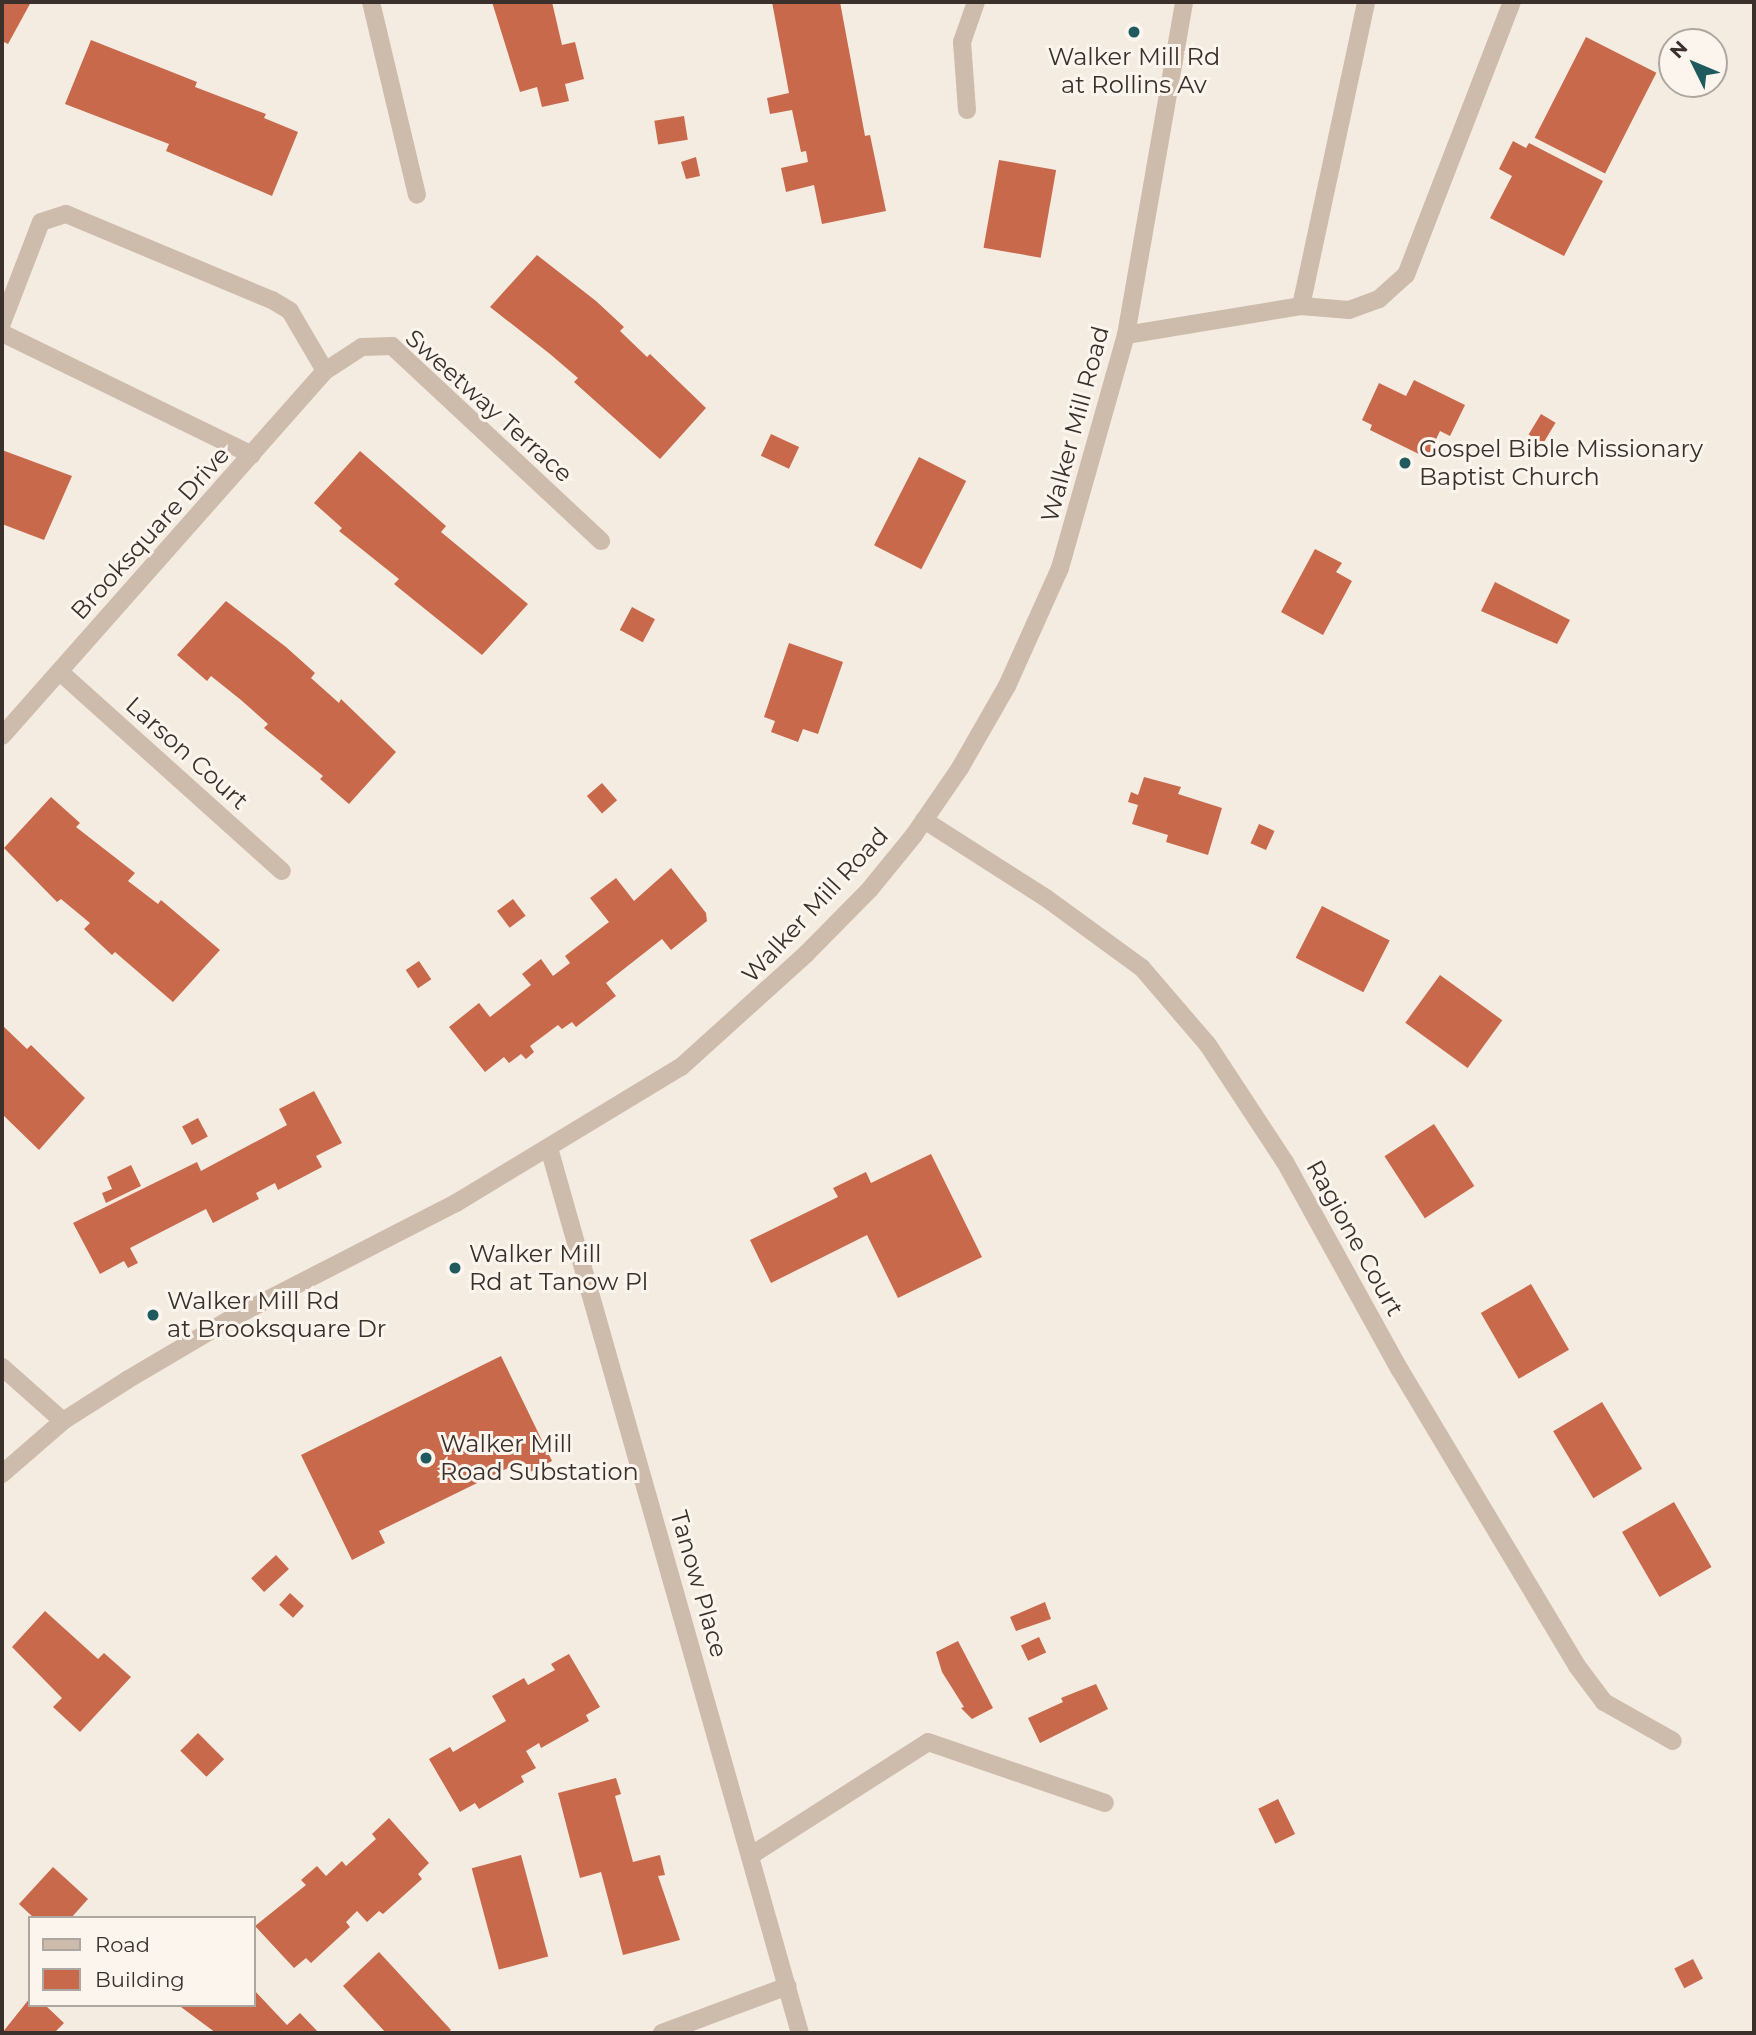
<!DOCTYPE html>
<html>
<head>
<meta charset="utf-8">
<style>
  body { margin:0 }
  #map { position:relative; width:1756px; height:2035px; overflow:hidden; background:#f4ebe1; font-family:Montserrat,sans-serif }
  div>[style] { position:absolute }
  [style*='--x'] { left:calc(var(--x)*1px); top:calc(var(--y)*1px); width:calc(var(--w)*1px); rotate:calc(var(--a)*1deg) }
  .building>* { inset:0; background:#c8694b; transform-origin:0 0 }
  .service>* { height:18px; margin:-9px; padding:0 9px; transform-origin:9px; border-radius:9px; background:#cdbbac }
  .minor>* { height:18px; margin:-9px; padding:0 9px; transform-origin:9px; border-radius:9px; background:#cdbbac }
  .tertiary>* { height:18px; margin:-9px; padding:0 9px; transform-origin:9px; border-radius:9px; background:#cdbbac }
  .dots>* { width:19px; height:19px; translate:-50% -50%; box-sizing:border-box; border:4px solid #fbf5ee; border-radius:50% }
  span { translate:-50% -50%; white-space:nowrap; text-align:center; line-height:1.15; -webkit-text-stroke:6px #fbf5ee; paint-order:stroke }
  .poi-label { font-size:24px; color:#3b302b }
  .left { translate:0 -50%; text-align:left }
  .street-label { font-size:24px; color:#3b302b }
  .frame { position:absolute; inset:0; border:4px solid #3b302b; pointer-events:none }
  .legend { position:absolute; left:28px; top:1916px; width:228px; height:91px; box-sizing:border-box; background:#fbf5ee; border:2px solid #aea6a0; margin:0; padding:9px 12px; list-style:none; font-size:21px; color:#3b302b }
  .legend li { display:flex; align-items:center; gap:14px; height:35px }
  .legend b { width:35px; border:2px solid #aea6a0 }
  .north { position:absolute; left:1658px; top:28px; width:70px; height:70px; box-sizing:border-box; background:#fbf5ee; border:2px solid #aea6a0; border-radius:50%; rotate:313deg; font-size:19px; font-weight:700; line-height:28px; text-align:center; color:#3b302b }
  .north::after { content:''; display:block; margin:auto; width:24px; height:32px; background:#1f5a5e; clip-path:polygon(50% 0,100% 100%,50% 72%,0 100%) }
</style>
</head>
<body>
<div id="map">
  <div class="building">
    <i style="clip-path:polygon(2px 2px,31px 2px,8px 44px,2px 41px)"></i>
    <i style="clip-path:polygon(492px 2px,552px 2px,562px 45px,575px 42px,584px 79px,565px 84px,569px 101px,542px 107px,537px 87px,520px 92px)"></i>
    <i style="clip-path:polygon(772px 2px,840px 2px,865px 136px,870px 135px,886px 211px,822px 224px,814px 185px,786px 192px,781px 168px,808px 162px,806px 151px,801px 152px,792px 110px,770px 114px,767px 98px,789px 93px)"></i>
    <i style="left:1586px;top:37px;width:79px;height:113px;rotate:27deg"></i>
    <i style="clip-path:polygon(91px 40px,197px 82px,195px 87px,266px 114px,264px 118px,298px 132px,272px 196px,166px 151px,169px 144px,65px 104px)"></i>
    <i style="left:684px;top:116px;width:24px;height:30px;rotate:81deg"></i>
    <i style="clip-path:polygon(1513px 141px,1526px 148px,1529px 143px,1603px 181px,1564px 256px,1490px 218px,1512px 176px,1499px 169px)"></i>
    <i style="clip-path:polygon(696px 157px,700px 176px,686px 179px,681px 162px)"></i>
    <i style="left:999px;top:160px;width:58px;height:89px;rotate:10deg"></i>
    <i style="clip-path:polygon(537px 255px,596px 301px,624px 327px,620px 331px,647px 357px,650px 354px,706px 408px,660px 459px,574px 382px,578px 378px,550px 354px,490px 307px)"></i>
    <i style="clip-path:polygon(1414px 380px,1465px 405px,1450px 436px,1440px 431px,1427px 458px,1370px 430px,1372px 425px,1362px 420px,1379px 383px,1406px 396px)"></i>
    <i style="left:1541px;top:414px;width:17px;height:24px;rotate:31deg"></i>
    <i style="left:771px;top:434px;width:31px;height:24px;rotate:25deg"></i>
    <i style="clip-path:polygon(2px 450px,72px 476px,44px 540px,2px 524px)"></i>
    <i style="clip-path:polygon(360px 451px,446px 526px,441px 532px,528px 604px,482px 655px,394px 584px,399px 579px,339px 531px,342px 528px,314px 503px)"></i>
    <i style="left:919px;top:457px;width:53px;height:99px;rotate:27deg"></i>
    <i style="clip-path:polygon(1315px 549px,1342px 563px,1336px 572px,1352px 581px,1323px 635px,1281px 612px)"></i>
    <i style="clip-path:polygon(1495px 582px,1570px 620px,1557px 644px,1481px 611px)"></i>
    <i style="clip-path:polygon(226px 601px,286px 647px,315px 673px,311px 678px,339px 703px,341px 699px,396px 752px,349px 804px,320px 779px,323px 776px,264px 728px,268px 724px,241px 700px,211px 676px,207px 681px,177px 655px)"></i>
    <i style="left:632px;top:607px;width:26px;height:26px;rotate:28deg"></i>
    <i style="clip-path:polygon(789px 643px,843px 662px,818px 734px,803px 729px,798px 742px,771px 732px,775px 721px,764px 717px)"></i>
    <i style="clip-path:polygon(1144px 777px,1181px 787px,1178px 794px,1222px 808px,1208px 855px,1166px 842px,1168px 835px,1132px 824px,1138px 805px,1128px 802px,1131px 792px,1138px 795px)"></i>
    <i style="left:602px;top:783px;width:23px;height:20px;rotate:49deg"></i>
    <i style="clip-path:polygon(51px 797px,80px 823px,76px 827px,135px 873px,128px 881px,158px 904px,161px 900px,220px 950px,173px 1002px,115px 952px,112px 955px,84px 929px,90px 923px,61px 899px,57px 902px,4px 848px)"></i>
    <i style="left:1259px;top:824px;width:17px;height:21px;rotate:24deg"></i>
    <i style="clip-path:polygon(671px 868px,706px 913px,707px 921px,671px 950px,662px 939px,606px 983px,616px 996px,576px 1027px,572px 1022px,562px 1029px,558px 1025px,530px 1046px,534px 1052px,526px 1059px,521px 1054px,509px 1063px,504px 1057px,485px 1072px,449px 1027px,479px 1003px,490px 1017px,531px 985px,522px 974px,541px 959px,553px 976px,570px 963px,565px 956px,609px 922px,590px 898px,616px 878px,634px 901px)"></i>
    <i style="left:513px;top:899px;width:21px;height:20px;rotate:53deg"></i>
    <i style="left:1322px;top:906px;width:76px;height:58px;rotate:27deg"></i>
    <i style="left:419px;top:961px;width:22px;height:16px;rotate:56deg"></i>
    <i style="left:1440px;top:975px;width:77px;height:59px;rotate:36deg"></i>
    <i style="clip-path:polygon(2px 1025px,27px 1049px,31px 1045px,85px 1098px,39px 1150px,2px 1114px)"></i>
    <i style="clip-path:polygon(314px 1091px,342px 1143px,316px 1156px,322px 1167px,278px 1190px,275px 1183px,256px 1193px,259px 1199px,213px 1223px,206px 1209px,130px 1248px,138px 1263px,128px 1268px,124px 1261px,100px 1274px,73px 1223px,197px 1162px,201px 1171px,287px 1125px,279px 1109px)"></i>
    <i style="left:198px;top:1118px;width:21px;height:18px;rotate:62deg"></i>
    <i style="left:1434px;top:1124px;width:74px;height:59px;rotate:57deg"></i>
    <i style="clip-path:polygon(931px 1154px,982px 1257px,898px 1298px,867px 1235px,771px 1283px,750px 1240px,838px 1197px,833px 1188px,866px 1172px,871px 1183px)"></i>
    <i style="clip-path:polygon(131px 1165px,141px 1186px,106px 1203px,102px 1193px,112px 1189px,107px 1177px)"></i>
    <i style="left:1531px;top:1284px;width:76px;height:58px;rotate:60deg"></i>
    <i style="clip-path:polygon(501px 1356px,552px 1461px,520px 1477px,514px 1465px,379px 1531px,385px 1543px,352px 1560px,301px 1455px)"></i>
    <i style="left:1602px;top:1402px;width:78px;height:57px;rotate:59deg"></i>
    <i style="left:1674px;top:1502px;width:75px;height:60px;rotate:60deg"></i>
    <i style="left:276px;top:1555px;width:19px;height:34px;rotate:47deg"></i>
    <i style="left:290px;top:1593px;width:19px;height:16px;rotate:43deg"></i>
    <i style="clip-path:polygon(1045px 1602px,1051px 1619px,1016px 1631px,1010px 1617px)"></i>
    <i style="clip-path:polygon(45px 1611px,98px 1659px,104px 1653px,131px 1677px,80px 1732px,53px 1707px,62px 1698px,12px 1647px)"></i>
    <i style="left:1039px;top:1637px;width:17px;height:20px;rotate:65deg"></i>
    <i style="clip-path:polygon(958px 1641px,993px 1708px,972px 1719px,961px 1708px,964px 1707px,942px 1672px,936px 1652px)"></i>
    <i style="clip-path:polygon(569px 1654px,600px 1707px,586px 1715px,589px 1721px,541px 1748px,539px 1743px,526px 1751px,536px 1768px,521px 1776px,524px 1782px,479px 1809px,475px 1803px,460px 1812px,429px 1759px,450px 1747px,453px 1752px,506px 1721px,492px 1696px,524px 1678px,528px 1685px,555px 1670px,551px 1664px)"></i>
    <i style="clip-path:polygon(1096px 1684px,1108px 1709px,1040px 1743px,1028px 1718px,1063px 1702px,1061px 1698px)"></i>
    <i style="left:198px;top:1733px;width:37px;height:25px;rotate:45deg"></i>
    <i style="clip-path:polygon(616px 1778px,621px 1794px,615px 1796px,633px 1862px,660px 1855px,665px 1875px,658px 1876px,680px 1940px,623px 1955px,601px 1872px,580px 1878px,558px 1793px)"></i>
    <i style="left:1278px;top:1799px;width:39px;height:22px;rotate:64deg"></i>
    <i style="clip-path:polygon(389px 1818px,429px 1863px,418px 1874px,422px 1879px,383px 1914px,379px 1911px,367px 1922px,357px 1911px,346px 1922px,350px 1927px,311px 1963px,306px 1958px,294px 1968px,255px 1926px,306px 1885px,301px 1880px,317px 1866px,326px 1876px,342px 1861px,346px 1866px,376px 1839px,372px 1834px)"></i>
    <i style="left:521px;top:1855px;width:105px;height:51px;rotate:75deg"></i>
    <i style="clip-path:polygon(53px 1867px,88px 1899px,71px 1918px,34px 1918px,19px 1904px)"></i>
    <i style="clip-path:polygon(379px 1952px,451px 2030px,447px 2033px,386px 2033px,343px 1986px)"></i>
    <i style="left:1693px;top:1959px;width:22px;height:21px;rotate:63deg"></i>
    <i style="clip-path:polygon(254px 1990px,287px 2025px,300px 2013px,319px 2033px,216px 2033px,181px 2007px,254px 2005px)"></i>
    <i style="clip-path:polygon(30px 1998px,30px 2005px,45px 2005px,64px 2023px,54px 2033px,2px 2033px)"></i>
  </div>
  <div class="service">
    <i style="--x:967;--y:110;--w:68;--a:-94.2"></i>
    <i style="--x:962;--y:42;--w:42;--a:-70.7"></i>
    <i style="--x:1301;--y:306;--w:311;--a:-77.9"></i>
    <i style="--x:2;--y:323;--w:108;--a:-68.9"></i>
    <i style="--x:41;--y:222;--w:26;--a:-18"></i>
    <i style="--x:66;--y:214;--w:223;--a:22.7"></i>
    <i style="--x:272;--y:300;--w:21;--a:31"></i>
    <i style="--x:290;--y:311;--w:69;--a:59.7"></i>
    <i style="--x:2;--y:333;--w:278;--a:26"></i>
    <i style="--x:1126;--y:335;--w:177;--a:-9.4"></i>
    <i style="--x:1301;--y:306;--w:48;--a:4.8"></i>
    <i style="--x:1349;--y:310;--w:32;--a:-20"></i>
    <i style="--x:1379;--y:299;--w:36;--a:-42"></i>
    <i style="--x:1406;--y:275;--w:293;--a:-68.8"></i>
    <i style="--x:750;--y:1856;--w:211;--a:-32.6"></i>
    <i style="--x:928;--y:1742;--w:187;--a:19"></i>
    <i style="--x:662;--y:2033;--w:134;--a:-20.5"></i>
  </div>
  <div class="minor">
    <i style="--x:371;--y:2;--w:198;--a:76.6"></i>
    <i style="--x:60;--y:672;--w:298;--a:41.9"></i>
    <i style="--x:2;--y:736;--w:487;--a:-48.5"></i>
    <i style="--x:325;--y:371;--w:44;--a:-33"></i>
    <i style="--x:362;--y:347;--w:30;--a:-2"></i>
    <i style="--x:392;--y:346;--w:286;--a:43"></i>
    <i style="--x:924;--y:820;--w:145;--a:32.6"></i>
    <i style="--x:1046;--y:898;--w:119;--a:36.1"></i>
    <i style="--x:1142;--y:968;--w:101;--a:49.4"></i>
    <i style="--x:1208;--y:1045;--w:140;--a:56.7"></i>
    <i style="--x:1285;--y:1162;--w:238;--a:61.1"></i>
    <i style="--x:1400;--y:1370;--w:345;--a:59.1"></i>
    <i style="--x:1577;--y:1666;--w:45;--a:53.1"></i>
    <i style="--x:1604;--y:1702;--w:79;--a:29.5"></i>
    <i style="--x:549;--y:1148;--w:920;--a:74.17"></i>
    <i style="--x:2;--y:1367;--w:81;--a:41.5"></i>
  </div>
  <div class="tertiary">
    <i style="--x:2;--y:1474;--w:81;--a:-41"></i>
    <i style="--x:63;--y:1421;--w:76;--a:-32.6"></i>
    <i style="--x:127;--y:1380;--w:124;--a:-30.5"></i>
    <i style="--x:234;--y:1317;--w:250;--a:-27.2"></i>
    <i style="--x:456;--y:1203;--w:263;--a:-31.2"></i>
    <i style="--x:681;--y:1067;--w:169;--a:-42.1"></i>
    <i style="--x:806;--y:954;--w:91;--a:-45.4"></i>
    <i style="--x:870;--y:889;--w:70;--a:-50.8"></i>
    <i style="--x:914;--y:835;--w:81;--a:-55.5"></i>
    <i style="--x:960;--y:768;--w:95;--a:-60.2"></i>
    <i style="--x:1007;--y:686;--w:129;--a:-65.8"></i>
    <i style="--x:1060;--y:568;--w:242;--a:-74.2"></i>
    <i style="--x:1126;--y:335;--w:338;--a:-80.1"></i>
  </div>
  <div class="dots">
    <i style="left:1134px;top:32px;background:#1f5a5e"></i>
    <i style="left:1405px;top:463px;background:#1f5a5e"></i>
    <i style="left:455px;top:1268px;background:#1f5a5e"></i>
    <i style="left:153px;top:1315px;background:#1f5a5e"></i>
    <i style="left:426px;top:1458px;background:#1f5a5e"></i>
  </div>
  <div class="poi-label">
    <span style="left:1134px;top:71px">Walker Mill Rd<br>at Rollins Av</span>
    <span class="left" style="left:1419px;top:463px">Gospel Bible Missionary<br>Baptist Church</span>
    <span class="left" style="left:469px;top:1268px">Walker Mill<br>Rd at Tanow Pl</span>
    <span class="left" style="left:167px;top:1315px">Walker Mill Rd<br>at Brooksquare Dr</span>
    <span class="left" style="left:440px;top:1458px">Walker Mill<br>Road Substation</span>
  </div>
  <div class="street-label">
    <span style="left:489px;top:406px;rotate:42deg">Sweetway Terrace</span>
    <span style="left:1075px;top:424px;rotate:-75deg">Walker Mill Road</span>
    <span style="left:150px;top:533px;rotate:-48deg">Brooksquare Drive</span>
    <span style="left:187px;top:753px;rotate:42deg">Larson Court</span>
    <span style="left:815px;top:905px;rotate:-47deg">Walker Mill Road</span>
    <span style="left:1355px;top:1238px;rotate:61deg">Ragione Court</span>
    <span style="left:699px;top:1584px;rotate:74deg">Tanow Place</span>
  </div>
  <div class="frame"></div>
  <ul class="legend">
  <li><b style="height:9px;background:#cdbbac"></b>Road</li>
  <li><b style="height:19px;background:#c8694b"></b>Building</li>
  </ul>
  <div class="north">N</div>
</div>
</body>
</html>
